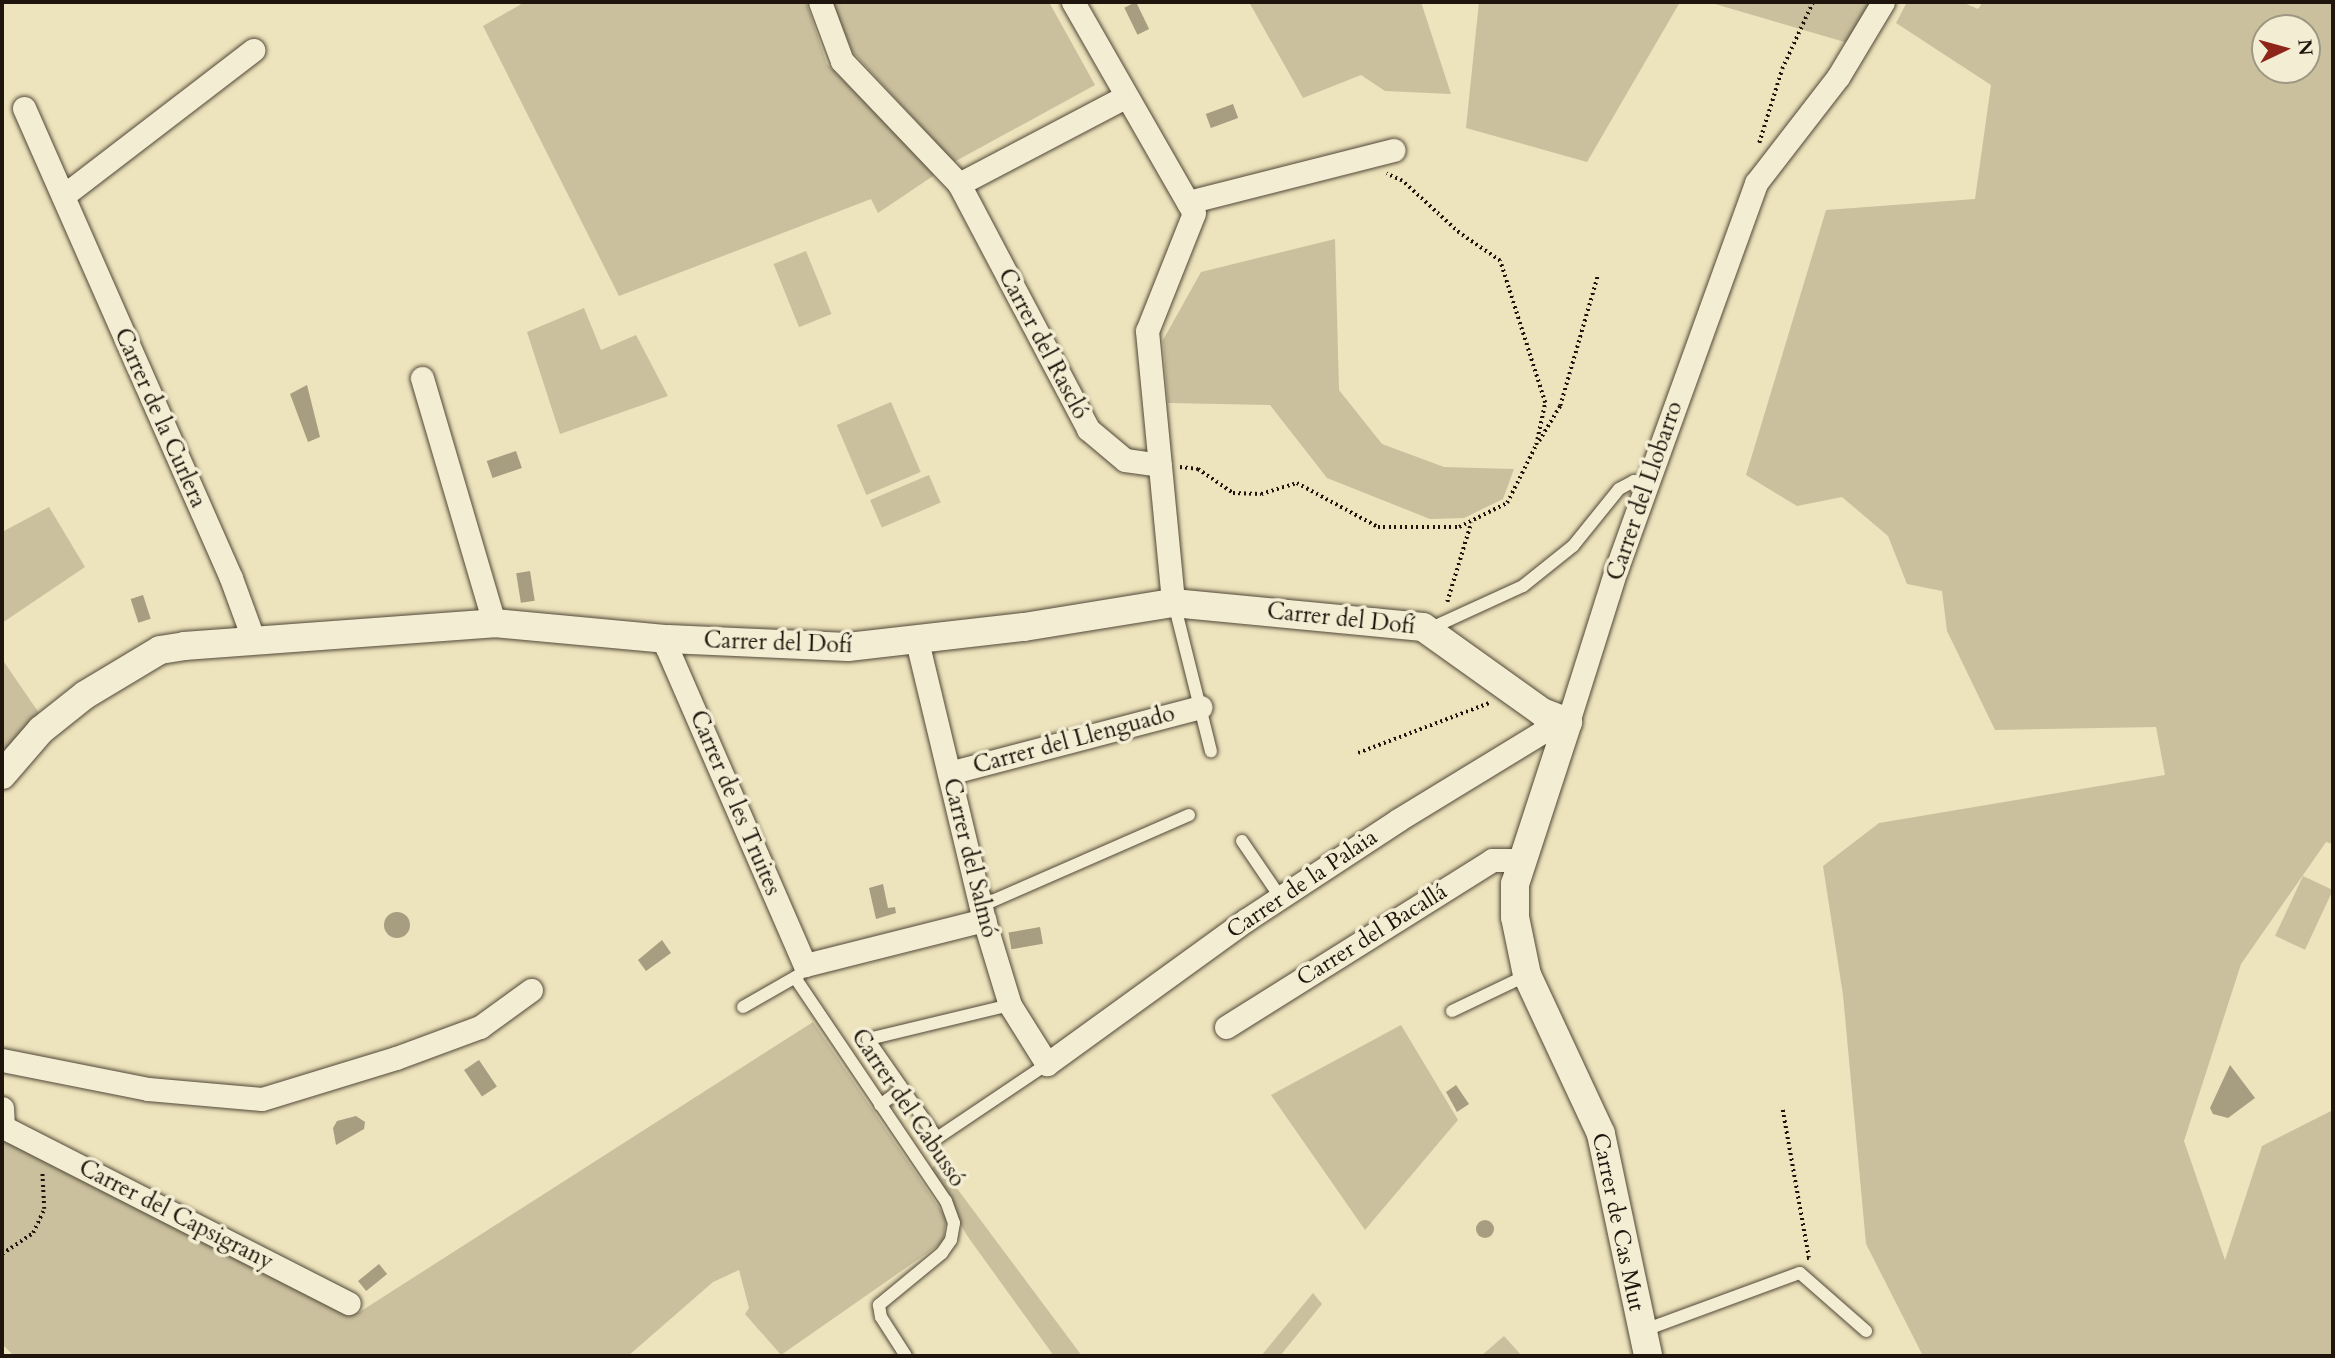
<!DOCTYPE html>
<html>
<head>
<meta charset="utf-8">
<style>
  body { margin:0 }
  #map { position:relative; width:2335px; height:1358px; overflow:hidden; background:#ede3bc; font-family:Cardo,serif }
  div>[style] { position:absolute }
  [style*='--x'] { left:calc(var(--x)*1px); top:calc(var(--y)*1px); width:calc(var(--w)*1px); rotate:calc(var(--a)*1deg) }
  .green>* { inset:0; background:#cac09e; transform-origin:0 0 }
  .water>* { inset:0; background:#a79d80; transform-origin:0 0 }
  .round { border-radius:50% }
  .path>* { height:3.5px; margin-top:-1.75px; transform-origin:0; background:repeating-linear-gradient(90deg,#1f150c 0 2px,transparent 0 5.5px) }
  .roads { filter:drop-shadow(0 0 2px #524838) drop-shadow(0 0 2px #524838) }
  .service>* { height:12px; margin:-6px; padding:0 6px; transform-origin:6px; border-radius:6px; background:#f3edd3 }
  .minor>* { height:23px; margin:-11.5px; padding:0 11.5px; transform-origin:11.5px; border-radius:11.5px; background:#f3edd3 }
  .tertiary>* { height:28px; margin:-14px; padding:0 14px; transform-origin:14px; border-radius:14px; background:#f3edd3 }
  span { translate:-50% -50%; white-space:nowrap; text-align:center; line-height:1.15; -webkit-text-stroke:7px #f3edd3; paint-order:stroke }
  .street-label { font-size:23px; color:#1f150c }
  .frame { position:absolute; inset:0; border:4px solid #1f150c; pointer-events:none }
  .north { position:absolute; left:2251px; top:14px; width:70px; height:70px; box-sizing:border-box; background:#f3edd3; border:2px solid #9e9783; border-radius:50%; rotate:85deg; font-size:19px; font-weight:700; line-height:28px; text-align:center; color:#1f150c }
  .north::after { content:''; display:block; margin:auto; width:24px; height:32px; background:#8f2418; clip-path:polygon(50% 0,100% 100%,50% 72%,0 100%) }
</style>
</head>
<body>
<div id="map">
  <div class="green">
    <i style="clip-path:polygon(525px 2px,806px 2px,827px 64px,936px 174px,878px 213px,871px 199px,619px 296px,483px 26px)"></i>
    <i style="clip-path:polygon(832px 2px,1049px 2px,1095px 85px,954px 162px,852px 51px)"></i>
    <i style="clip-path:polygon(1249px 2px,1421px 2px,1451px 94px,1385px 91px,1361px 75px,1303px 98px)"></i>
    <i style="clip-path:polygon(1479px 2px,1680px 2px,1587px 162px,1466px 128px)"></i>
    <i style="clip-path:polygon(1708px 2px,1872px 2px,1848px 43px)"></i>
    <i style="clip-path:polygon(evenodd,1907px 2px,1962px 2px,1978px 9px,1983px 2px,2333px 2px,2333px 844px,2326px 842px,2241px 964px,2184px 1141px,2225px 1260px,2262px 1146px,2333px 1110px,2333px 1356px,1923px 1356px,1866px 1244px,1843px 995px,1823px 866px,1879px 823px,2165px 775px,2156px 727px,1995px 730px,1947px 631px,1942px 591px,1907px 584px,1888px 536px,1842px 497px,1797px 506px,1746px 475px,1826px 210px,1975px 199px,1991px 85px,1896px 23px,1907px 2px,2265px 28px,2307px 28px,2307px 70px,2265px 70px,2265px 28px)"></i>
    <i style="clip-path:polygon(1335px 239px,1339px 390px,1382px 444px,1444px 467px,1514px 469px,1503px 499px,1464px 518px,1430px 519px,1327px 478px,1270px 405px,1168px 403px,1163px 340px,1201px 272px)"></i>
    <i style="left:806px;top:251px;width:68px;height:35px;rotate:68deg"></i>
    <i style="clip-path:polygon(584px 308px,601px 350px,636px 335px,668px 396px,560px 434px,527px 332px)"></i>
    <i style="left:891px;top:402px;width:76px;height:59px;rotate:67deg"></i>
    <i style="left:929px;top:475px;width:30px;height:64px;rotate:67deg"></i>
    <i style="clip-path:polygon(49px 507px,85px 567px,2px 623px,2px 532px)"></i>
    <i style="clip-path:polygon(2px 659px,39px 713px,2px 756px)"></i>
    <i style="left:2303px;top:876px;width:33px;height:66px;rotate:25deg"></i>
    <i style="clip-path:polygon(813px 1022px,946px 1218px,943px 1242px,781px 1355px,745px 1314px,749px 1308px,739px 1270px,713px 1282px,628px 1356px,14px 1356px,2px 1344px,2px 1139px,358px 1313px)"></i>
    <i style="clip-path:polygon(1401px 1025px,1458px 1120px,1365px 1230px,1271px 1095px)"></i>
    <i style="clip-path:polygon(938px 1163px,1082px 1356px,1054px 1356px,968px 1237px,929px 1171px)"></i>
    <i style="clip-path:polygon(1313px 1293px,1322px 1304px,1280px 1356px,1261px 1356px)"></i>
    <i style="clip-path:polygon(1504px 1336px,1522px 1356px,1481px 1356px)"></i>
  </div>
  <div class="water">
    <i style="left:1136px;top:2px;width:30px;height:13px;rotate:64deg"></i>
    <i style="left:1233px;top:104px;width:15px;height:29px;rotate:70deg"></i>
    <i style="clip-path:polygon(307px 385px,320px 437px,308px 442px,290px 394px)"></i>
    <i style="left:516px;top:451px;width:18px;height:31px;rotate:71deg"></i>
    <i style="left:530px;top:571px;width:30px;height:14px;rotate:81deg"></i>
    <i style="left:143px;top:595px;width:25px;height:13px;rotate:72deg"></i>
    <i style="clip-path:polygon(883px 884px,888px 908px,895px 907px,896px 913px,876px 919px,869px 888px)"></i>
    <i class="round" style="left:384px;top:912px;width:26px;height:26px"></i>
    <i style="left:1040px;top:927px;width:17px;height:32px;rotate:80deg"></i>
    <i style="clip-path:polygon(662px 940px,671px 953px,646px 971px,638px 960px)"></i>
    <i style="left:479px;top:1060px;width:32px;height:18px;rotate:56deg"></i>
    <i style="clip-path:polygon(2230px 1065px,2255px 1098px,2228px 1118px,2213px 1114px,2210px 1108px)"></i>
    <i style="clip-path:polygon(1456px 1085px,1469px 1104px,1457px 1112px,1446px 1092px)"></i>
    <i style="clip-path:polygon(356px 1116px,365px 1122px,364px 1129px,336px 1145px,333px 1128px,337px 1121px)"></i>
    <i class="round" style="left:1476px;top:1220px;width:18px;height:18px"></i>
    <i style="left:379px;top:1264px;width:13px;height:27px;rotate:51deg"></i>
  </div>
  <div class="path">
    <i style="--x:1759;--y:143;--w:77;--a:-72.7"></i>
    <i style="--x:1782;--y:69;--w:74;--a:-65.2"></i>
    <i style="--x:1539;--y:441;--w:41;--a:-59"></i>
    <i style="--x:1560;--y:406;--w:137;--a:-73.9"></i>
    <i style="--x:1180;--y:467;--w:18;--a:6"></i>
    <i style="--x:1198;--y:469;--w:42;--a:34.4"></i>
    <i style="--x:1233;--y:493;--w:28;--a:2"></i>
    <i style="--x:1261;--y:494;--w:38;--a:-17"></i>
    <i style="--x:1297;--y:483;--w:92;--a:28.5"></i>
    <i style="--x:1378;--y:527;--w:81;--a:0"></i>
    <i style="--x:1459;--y:527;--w:54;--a:-26.6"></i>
    <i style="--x:1507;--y:503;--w:65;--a:-63.4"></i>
    <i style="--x:1536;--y:445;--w:43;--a:-77.9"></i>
    <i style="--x:1545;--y:403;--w:149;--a:-107.6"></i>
    <i style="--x:1500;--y:261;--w:50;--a:-145.7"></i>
    <i style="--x:1459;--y:233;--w:77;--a:-137.6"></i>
    <i style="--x:1402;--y:181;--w:17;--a:-156"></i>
    <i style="--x:1447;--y:602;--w:83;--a:-73.1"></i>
    <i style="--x:1358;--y:753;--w:140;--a:-20.9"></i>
    <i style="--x:1783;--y:1110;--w:150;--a:80"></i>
    <i style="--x:1809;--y:1258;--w:4;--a:166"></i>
    <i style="--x:2;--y:1254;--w:37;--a:-34"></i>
    <i style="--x:33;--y:1233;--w:26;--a:-65"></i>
    <i style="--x:44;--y:1209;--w:38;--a:-93"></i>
  </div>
  <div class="roads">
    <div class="service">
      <i style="--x:1174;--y:603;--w:153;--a:76"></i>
      <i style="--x:1440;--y:624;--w:91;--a:-24.6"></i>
      <i style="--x:1523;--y:586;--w:64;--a:-38.7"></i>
      <i style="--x:1573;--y:546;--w:73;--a:-51.1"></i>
      <i style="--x:1619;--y:489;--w:17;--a:-28"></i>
      <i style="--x:1634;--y:481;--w:14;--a:17"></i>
      <i style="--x:1242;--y:841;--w:68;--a:55.8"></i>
      <i style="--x:981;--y:906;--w:227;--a:-23.6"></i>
      <i style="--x:796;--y:979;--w:268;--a:56"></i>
      <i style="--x:946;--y:1201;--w:23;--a:70"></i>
      <i style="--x:954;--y:1223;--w:17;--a:100"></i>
      <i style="--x:951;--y:1240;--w:16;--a:125"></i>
      <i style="--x:942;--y:1253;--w:82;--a:140.5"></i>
      <i style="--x:879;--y:1305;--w:12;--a:81"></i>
      <i style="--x:881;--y:1317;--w:46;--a:57.3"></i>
      <i style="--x:1010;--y:1005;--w:146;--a:166.5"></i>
      <i style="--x:868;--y:1039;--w:121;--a:55.1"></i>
      <i style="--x:937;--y:1138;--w:133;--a:-33.9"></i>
      <i style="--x:743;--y:1007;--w:64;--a:-29.7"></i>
      <i style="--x:1452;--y:1011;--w:83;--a:-25.6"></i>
      <i style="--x:880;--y:1105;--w:27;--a:-36"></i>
      <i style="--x:1642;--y:1331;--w:168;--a:-20.2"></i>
      <i style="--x:1800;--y:1273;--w:88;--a:41.3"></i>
    </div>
    <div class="minor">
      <i style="--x:820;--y:2;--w:63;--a:69.6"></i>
      <i style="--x:842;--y:61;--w:170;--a:46.4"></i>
      <i style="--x:959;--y:184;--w:277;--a:62.2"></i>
      <i style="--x:1088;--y:429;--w:48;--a:40"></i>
      <i style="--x:1125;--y:460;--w:35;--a:8"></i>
      <i style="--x:1073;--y:2;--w:243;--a:60.2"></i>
      <i style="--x:1194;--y:213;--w:127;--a:111.7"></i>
      <i style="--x:1147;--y:331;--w:273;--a:84.5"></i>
      <i style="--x:24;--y:108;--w:514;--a:66.23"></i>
      <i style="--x:231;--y:578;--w:67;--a:69.9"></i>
      <i style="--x:959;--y:184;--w:187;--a:-27.7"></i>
      <i style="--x:63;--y:196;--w:240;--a:-37.5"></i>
      <i style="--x:1188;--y:202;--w:212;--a:-14.2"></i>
      <i style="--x:422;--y:378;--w:255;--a:73.6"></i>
      <i style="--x:667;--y:639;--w:9;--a:90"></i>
      <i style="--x:667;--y:648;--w:346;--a:66.5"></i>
      <i style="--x:805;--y:965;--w:185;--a:-14.1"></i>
      <i style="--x:917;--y:641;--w:287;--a:76.5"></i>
      <i style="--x:984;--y:920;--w:89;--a:73"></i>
      <i style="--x:1010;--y:1005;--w:70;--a:57.9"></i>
      <i style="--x:1047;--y:1064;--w:246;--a:-35.9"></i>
      <i style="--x:1246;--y:920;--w:182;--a:-33.3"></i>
      <i style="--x:1398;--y:820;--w:169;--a:-31.4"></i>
      <i style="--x:1542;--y:732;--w:28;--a:-21"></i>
      <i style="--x:1568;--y:722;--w:159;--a:-72.5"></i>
      <i style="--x:1616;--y:570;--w:412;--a:-70.1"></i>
      <i style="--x:1756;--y:183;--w:134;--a:-52.3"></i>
      <i style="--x:1838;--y:77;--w:87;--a:-59"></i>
      <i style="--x:949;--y:773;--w:260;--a:-14.7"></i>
      <i style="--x:1226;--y:1027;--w:314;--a:-32.1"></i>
      <i style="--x:1492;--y:860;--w:30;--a:0"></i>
      <i style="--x:2;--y:1060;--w:149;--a:11.2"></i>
      <i style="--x:148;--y:1089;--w:114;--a:5"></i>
      <i style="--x:262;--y:1099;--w:140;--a:-17"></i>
      <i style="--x:396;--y:1058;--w:90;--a:-20.3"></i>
      <i style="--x:480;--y:1027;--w:63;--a:-36"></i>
      <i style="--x:2;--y:1108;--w:19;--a:87"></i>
      <i style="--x:3;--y:1127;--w:388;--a:27"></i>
    </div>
    <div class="tertiary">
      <i style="--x:2;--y:775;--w:60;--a:-49.1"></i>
      <i style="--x:41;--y:730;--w:56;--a:-38.5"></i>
      <i style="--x:85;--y:695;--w:87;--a:-31"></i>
      <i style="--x:160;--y:650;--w:24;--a:-9"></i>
      <i style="--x:184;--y:646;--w:311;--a:-4.2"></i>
      <i style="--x:494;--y:623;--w:174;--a:5.3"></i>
      <i style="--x:667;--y:639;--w:181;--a:2.5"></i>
      <i style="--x:848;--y:647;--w:177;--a:-6.5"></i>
      <i style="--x:1024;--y:627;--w:151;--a:-9.2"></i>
      <i style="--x:1173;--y:603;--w:251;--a:5.5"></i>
      <i style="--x:1423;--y:627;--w:146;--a:35.5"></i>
      <i style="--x:1542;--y:712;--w:28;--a:21"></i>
      <i style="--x:1568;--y:722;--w:170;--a:108.1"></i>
      <i style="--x:1515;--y:884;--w:33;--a:90"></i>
      <i style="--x:1515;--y:917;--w:59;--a:78.3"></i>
      <i style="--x:1527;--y:975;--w:175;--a:65"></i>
      <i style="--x:1601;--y:1134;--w:227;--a:78"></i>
    </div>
  </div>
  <div class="street-label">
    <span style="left:1043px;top:344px;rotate:62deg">Carrer del Rascló</span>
    <span style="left:160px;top:418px;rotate:66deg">Carrer de la Curlera</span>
    <span style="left:1645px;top:491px;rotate:-71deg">Carrer del Llobarro</span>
    <span style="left:1341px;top:619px;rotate:6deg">Carrer del Dofí</span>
    <span style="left:778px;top:643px;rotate:2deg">Carrer del Dofí</span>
    <span style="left:1074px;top:740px;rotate:-15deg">Carrer del Llenguado</span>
    <span style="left:735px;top:803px;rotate:67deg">Carrer de les Truites</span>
    <span style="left:970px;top:858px;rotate:76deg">Carrer del Salmó</span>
    <span style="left:1302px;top:884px;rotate:-34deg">Carrer de la Palaia</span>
    <span style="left:1372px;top:935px;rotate:-32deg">Carrer del Bacallá</span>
    <span style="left:908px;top:1108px;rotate:56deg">Carrer del Cabussó</span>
    <span style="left:176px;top:1215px;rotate:27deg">Carrer del Capsigrany</span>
    <span style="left:1618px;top:1222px;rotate:78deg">Carrer de Cas Mut</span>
  </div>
  <div class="frame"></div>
  <div class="north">N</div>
</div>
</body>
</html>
